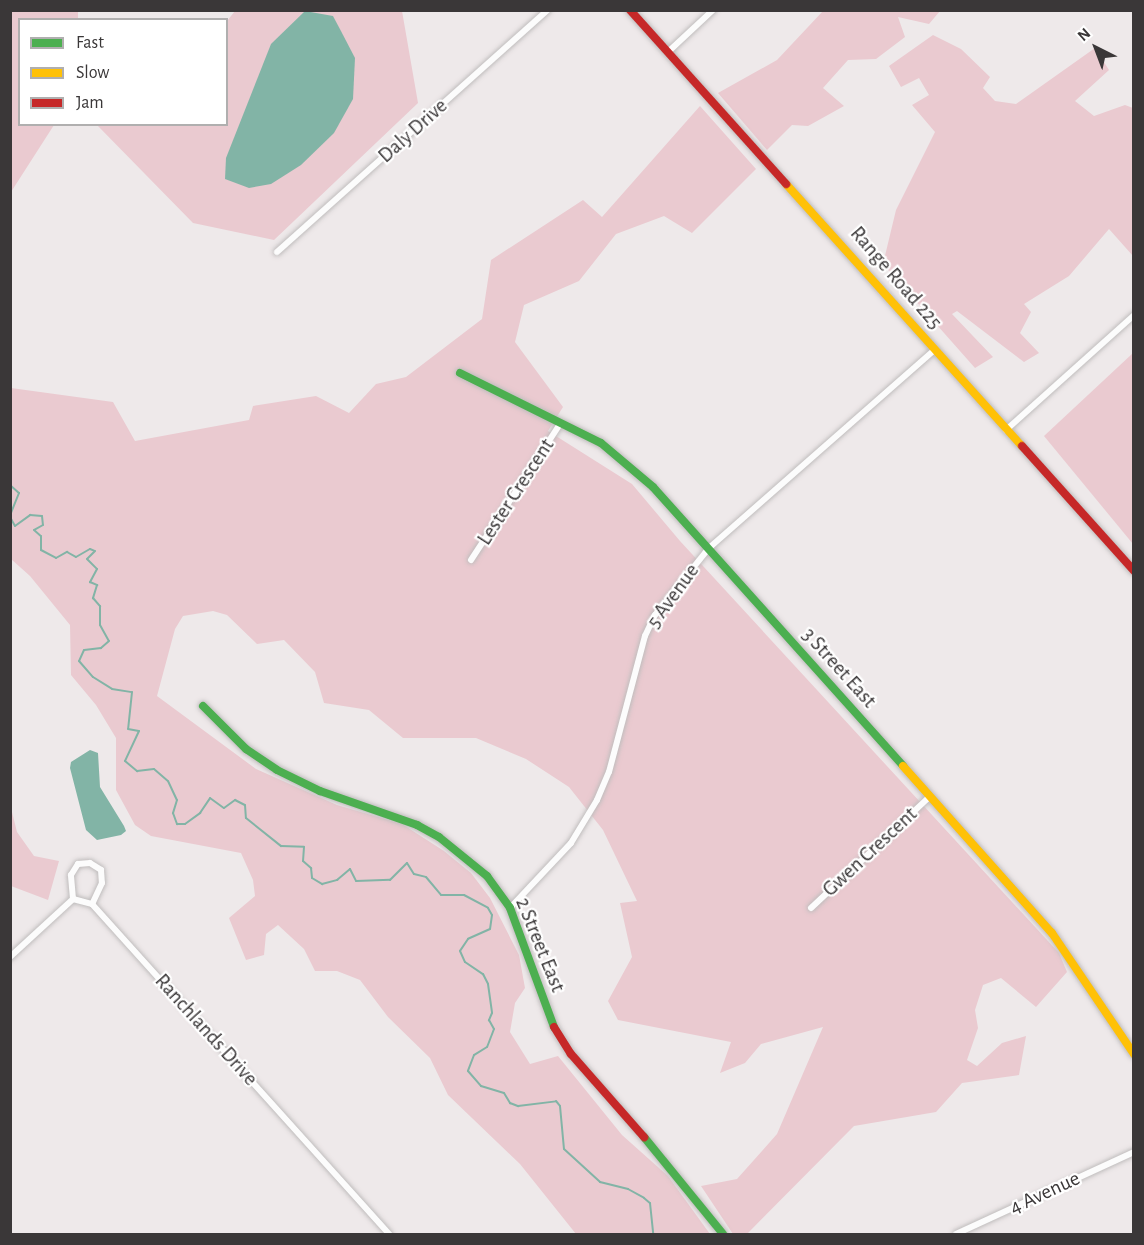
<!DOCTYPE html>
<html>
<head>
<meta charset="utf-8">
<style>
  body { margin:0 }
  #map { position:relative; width:1144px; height:1245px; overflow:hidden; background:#eee9ea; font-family:"Alegreya Sans",sans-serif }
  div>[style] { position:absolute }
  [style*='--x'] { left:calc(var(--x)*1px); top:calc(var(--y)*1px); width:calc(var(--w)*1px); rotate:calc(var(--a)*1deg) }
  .green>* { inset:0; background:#eacad0 }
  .water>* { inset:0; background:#82b4a6 }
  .stream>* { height:2px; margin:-1px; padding:0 1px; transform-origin:1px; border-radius:1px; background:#82b4a6 }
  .roads { filter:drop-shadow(0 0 2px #c0bdbd) drop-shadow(0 0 2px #c0bdbd) }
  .street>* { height:6px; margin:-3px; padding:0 3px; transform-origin:3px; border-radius:3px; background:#fcfcfc }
  .fast>* { height:8px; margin:-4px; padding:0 4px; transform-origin:4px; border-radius:4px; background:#4caf50 }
  .slow>* { height:8px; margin:-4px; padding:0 4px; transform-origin:4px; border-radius:4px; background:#ffc107 }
  .jam>* { height:8px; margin:-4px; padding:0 4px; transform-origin:4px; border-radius:4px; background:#c62828 }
  span { translate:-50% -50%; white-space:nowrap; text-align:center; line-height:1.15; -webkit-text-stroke:4.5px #fff; paint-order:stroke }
  .street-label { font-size:21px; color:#3a3738 }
  .frame { position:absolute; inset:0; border:12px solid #3a3738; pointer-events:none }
  .legend { position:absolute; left:18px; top:18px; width:210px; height:108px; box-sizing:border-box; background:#fff; border:2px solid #b0afaf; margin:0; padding:8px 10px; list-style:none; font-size:18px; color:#3a3738 }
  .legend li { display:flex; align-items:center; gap:12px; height:30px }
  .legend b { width:30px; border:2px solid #b0afaf }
  .north { position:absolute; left:1066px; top:18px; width:60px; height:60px; -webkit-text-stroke:4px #fff; paint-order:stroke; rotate:318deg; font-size:16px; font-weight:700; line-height:24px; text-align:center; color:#3a3738 }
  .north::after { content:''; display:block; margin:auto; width:21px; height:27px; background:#3a3738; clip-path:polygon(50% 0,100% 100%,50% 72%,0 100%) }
</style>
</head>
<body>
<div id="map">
  <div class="green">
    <i style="clip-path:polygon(11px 10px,78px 11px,78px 19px,20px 20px,20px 124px,54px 125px,11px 192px)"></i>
    <i style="clip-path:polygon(235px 11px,402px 11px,418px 103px,274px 240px,193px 223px,97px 125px,226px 124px,227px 21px)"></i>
    <i style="clip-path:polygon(823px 11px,940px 11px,929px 24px,898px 17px,905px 37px,876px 59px,848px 60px,823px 88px,844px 106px,808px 126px,792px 125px,767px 150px,718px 93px,777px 60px)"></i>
    <i style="clip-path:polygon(933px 35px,961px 49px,990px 77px,983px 88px,995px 101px,1016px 104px,1095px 48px,1109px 70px,1075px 101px,1094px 116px,1125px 105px,1133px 108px,1133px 256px,1109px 229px,1069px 276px,1024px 304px,1031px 312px,1020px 333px,1039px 353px,1024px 362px,957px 311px,952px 314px,993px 357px,975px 368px,883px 264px,896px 210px,935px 132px,912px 105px,929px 95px,919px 78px,901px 87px,889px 66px)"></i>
    <i style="clip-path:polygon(700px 106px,756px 169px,692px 233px,664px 216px,616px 234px,579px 281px,524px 305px,515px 342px,563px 407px,548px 431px,632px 484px,680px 541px,1059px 953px,1067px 972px,1036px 1007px,1001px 978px,983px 985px,975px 1010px,978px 1028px,967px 1060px,977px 1066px,1002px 1043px,1026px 1036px,1019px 1075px,962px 1083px,936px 1112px,854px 1126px,747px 1234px,733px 1234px,701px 1186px,737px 1179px,777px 1134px,823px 1027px,761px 1044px,745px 1063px,720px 1073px,731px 1042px,618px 1020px,608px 1001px,632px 957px,620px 903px,637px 901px,603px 830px,569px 787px,526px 759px,476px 738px,403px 738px,369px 710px,324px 703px,315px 672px,284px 640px,257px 644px,227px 615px,213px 611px,183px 616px,175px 629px,157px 696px,256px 769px,337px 805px,402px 824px,444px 851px,471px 873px,490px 898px,519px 955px,525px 988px,515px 1003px,510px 1032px,530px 1064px,558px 1056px,622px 1135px,668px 1176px,710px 1234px,576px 1234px,520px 1164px,448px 1095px,430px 1058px,388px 1017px,360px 980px,337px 971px,315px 971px,304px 949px,278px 925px,266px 934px,264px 955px,246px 960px,229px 918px,255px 896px,253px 880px,241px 853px,151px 836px,135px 825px,116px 790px,116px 738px,96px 705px,71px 675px,70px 625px,30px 576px,11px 559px,11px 388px,113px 402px,135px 441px,249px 420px,253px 406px,316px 396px,349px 413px,376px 384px,406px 377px,482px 319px,491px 260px,583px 200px,602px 217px)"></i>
    <i style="clip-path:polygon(1133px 353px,1133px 544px,1044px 436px)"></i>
    <i style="clip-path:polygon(11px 808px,17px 832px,34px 856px,59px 861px,48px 900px,11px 886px)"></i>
  </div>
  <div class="water">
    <i style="clip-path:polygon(305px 11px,333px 16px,342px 33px,355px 58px,353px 99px,334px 133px,301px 165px,271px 184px,249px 188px,225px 179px,226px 158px,271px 44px)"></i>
    <i style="clip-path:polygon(90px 750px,98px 753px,100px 787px,124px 826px,126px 831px,121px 835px,97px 840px,86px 830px,70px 768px,71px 762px)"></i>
  </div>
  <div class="stream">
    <i style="--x:10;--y:485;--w:12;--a:42"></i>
    <i style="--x:19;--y:493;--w:24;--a:112"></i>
    <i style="--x:10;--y:517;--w:10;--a:61"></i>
    <i style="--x:15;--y:526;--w:19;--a:-36"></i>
    <i style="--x:30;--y:515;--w:12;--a:5"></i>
    <i style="--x:42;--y:516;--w:9;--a:84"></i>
    <i style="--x:43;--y:525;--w:10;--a:151"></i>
    <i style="--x:34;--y:530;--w:9;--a:41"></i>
    <i style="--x:41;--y:536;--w:14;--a:90"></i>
    <i style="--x:41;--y:550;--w:17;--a:28"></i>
    <i style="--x:56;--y:558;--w:13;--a:-29"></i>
    <i style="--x:67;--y:552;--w:10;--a:29"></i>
    <i style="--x:76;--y:557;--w:16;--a:-30"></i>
    <i style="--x:90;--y:549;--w:5;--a:22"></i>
    <i style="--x:95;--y:551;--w:11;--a:135"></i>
    <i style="--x:87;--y:559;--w:14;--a:45"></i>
    <i style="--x:97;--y:569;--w:15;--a:118"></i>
    <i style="--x:90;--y:582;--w:8;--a:23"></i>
    <i style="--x:97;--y:585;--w:14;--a:107"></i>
    <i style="--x:93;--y:598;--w:11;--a:49"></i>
    <i style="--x:100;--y:606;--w:19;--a:90"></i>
    <i style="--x:100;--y:625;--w:18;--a:61"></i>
    <i style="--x:109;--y:641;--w:11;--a:139"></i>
    <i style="--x:101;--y:648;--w:17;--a:173"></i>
    <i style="--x:84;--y:650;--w:12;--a:114"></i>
    <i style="--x:79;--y:661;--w:21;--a:49"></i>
    <i style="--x:93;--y:677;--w:22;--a:32"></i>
    <i style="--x:112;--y:689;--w:20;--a:9"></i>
    <i style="--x:132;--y:692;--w:37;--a:96"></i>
    <i style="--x:128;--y:729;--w:11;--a:10"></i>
    <i style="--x:139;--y:731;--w:33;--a:115"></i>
    <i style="--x:125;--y:761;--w:16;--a:40"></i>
    <i style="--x:137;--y:771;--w:17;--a:-7"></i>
    <i style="--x:154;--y:769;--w:18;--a:41"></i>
    <i style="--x:168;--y:781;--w:21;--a:65"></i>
    <i style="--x:177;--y:800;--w:14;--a:107"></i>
    <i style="--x:173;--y:813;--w:12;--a:70"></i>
    <i style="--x:177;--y:824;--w:8;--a:0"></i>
    <i style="--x:185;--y:824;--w:19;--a:-36"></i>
    <i style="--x:200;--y:813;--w:18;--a:-56"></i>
    <i style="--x:210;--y:798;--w:17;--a:36"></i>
    <i style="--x:224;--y:808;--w:14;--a:-36"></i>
    <i style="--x:235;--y:800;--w:11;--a:27"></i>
    <i style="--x:245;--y:805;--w:13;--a:86"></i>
    <i style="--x:246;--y:818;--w:45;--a:38.7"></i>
    <i style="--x:281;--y:846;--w:23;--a:2"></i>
    <i style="--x:304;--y:847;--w:14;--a:94"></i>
    <i style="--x:303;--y:861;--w:11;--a:41"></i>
    <i style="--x:311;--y:868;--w:10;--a:84"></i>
    <i style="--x:312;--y:878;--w:12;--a:31"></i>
    <i style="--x:322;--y:884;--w:16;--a:-15"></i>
    <i style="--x:337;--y:880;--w:17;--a:-40"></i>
    <i style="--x:350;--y:869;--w:13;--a:63"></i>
    <i style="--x:356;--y:881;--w:34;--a:-2"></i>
    <i style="--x:390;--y:880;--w:24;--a:-45"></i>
    <i style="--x:407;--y:863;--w:13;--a:58"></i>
    <i style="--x:414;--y:874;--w:12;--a:14"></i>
    <i style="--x:426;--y:877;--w:23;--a:50"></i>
    <i style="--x:441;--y:895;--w:23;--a:0"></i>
    <i style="--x:464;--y:895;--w:27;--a:28"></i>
    <i style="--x:488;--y:908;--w:8;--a:60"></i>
    <i style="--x:492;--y:915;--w:14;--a:98"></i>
    <i style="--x:490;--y:929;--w:24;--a:156"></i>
    <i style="--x:468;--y:939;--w:14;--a:124"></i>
    <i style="--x:460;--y:951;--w:12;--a:66"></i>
    <i style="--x:465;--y:962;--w:22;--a:34"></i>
    <i style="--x:483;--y:974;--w:11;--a:63"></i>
    <i style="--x:488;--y:984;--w:29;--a:82"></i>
    <i style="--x:492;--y:1013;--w:8;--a:113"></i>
    <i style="--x:489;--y:1020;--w:10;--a:61"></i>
    <i style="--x:494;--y:1029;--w:19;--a:111"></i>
    <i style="--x:487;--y:1047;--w:15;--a:148"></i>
    <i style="--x:474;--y:1055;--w:17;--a:111"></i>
    <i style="--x:468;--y:1071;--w:20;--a:49"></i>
    <i style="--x:481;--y:1086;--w:24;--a:17"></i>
    <i style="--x:504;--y:1093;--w:12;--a:59"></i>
    <i style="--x:510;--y:1103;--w:9;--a:21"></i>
    <i style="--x:518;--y:1106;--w:38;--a:-7"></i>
    <i style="--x:556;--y:1101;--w:6;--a:51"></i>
    <i style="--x:560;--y:1106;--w:43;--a:84.7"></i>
    <i style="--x:564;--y:1149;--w:49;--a:42.5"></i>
    <i style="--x:600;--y:1182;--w:29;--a:14"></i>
    <i style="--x:628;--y:1189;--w:18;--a:29"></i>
    <i style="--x:644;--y:1198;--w:8;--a:40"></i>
    <i style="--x:650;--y:1203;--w:31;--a:84"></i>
  </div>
  <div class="roads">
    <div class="street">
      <i style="--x:668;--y:52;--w:62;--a:-43"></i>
      <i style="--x:277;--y:252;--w:363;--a:-41.8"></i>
      <i style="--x:1006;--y:430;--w:172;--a:-41.9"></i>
      <i style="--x:471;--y:560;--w:163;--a:-56.8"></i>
      <i style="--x:73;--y:899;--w:20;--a:15"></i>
      <i style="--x:92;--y:904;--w:444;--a:48"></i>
      <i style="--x:73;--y:899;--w:24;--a:-95"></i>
      <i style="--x:71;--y:875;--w:13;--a:-58"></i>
      <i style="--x:78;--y:864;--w:12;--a:-5"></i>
      <i style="--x:90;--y:863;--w:13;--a:32"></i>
      <i style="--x:101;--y:870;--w:13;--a:86"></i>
      <i style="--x:102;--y:883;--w:23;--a:115"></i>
      <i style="--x:510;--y:908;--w:89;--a:-46.8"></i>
      <i style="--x:571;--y:843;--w:50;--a:-58.8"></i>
      <i style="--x:597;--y:800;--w:30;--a:-67"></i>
      <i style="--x:609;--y:772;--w:141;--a:-75.2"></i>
      <i style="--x:645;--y:636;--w:23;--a:-65"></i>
      <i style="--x:655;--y:615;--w:86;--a:-51.1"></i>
      <i style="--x:709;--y:548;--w:300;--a:-41.3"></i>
      <i style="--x:811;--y:908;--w:162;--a:-43.2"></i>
      <i style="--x:10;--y:957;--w:86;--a:-42.6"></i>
      <i style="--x:956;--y:1234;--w:196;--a:-24.7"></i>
    </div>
    <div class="fast">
      <i style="--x:460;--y:373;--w:157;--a:26.4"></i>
      <i style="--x:601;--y:443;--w:68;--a:40.2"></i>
      <i style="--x:653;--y:487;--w:375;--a:48.1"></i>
      <i style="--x:203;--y:706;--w:61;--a:45"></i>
      <i style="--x:246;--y:749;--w:37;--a:34"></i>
      <i style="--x:277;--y:770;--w:48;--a:26"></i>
      <i style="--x:320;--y:791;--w:103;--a:19.3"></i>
      <i style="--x:417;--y:825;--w:25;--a:29"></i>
      <i style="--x:439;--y:837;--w:62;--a:39.1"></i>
      <i style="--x:487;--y:876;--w:39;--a:54"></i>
      <i style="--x:510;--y:908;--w:127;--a:69.7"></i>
      <i style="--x:644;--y:1137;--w:125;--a:50.8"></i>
    </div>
    <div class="slow">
      <i style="--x:786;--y:184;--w:353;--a:48"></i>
      <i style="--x:903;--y:766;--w:224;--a:48.3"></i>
      <i style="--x:1052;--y:933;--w:146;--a:55.9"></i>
    </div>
    <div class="jam">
      <i style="--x:630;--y:10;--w:234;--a:48.1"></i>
      <i style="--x:1022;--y:446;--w:168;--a:48.1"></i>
      <i style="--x:554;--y:1027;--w:32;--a:58"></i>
      <i style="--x:571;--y:1054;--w:111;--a:48.7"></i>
    </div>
  </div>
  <div class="street-label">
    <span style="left:413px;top:131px;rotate:-42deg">Daly Drive</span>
    <span style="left:896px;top:278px;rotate:49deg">Range Road 225</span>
    <span style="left:516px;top:492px;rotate:-57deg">Lester Crescent</span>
    <span style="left:673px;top:596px;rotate:-54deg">5 Avenue</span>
    <span style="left:839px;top:668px;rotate:48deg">3 Street East</span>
    <span style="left:870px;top:852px;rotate:-43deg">Gwen Crescent</span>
    <span style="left:540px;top:945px;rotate:68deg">2 Street East</span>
    <span style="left:206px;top:1030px;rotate:48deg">Ranchlands Drive</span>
    <span style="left:1045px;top:1193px;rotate:-25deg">4 Avenue</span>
  </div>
  <div class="frame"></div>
  <ul class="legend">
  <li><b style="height:8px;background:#4caf50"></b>Fast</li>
  <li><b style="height:8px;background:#ffc107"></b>Slow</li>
  <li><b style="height:8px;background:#c62828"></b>Jam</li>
  </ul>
  <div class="north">N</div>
</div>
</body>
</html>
